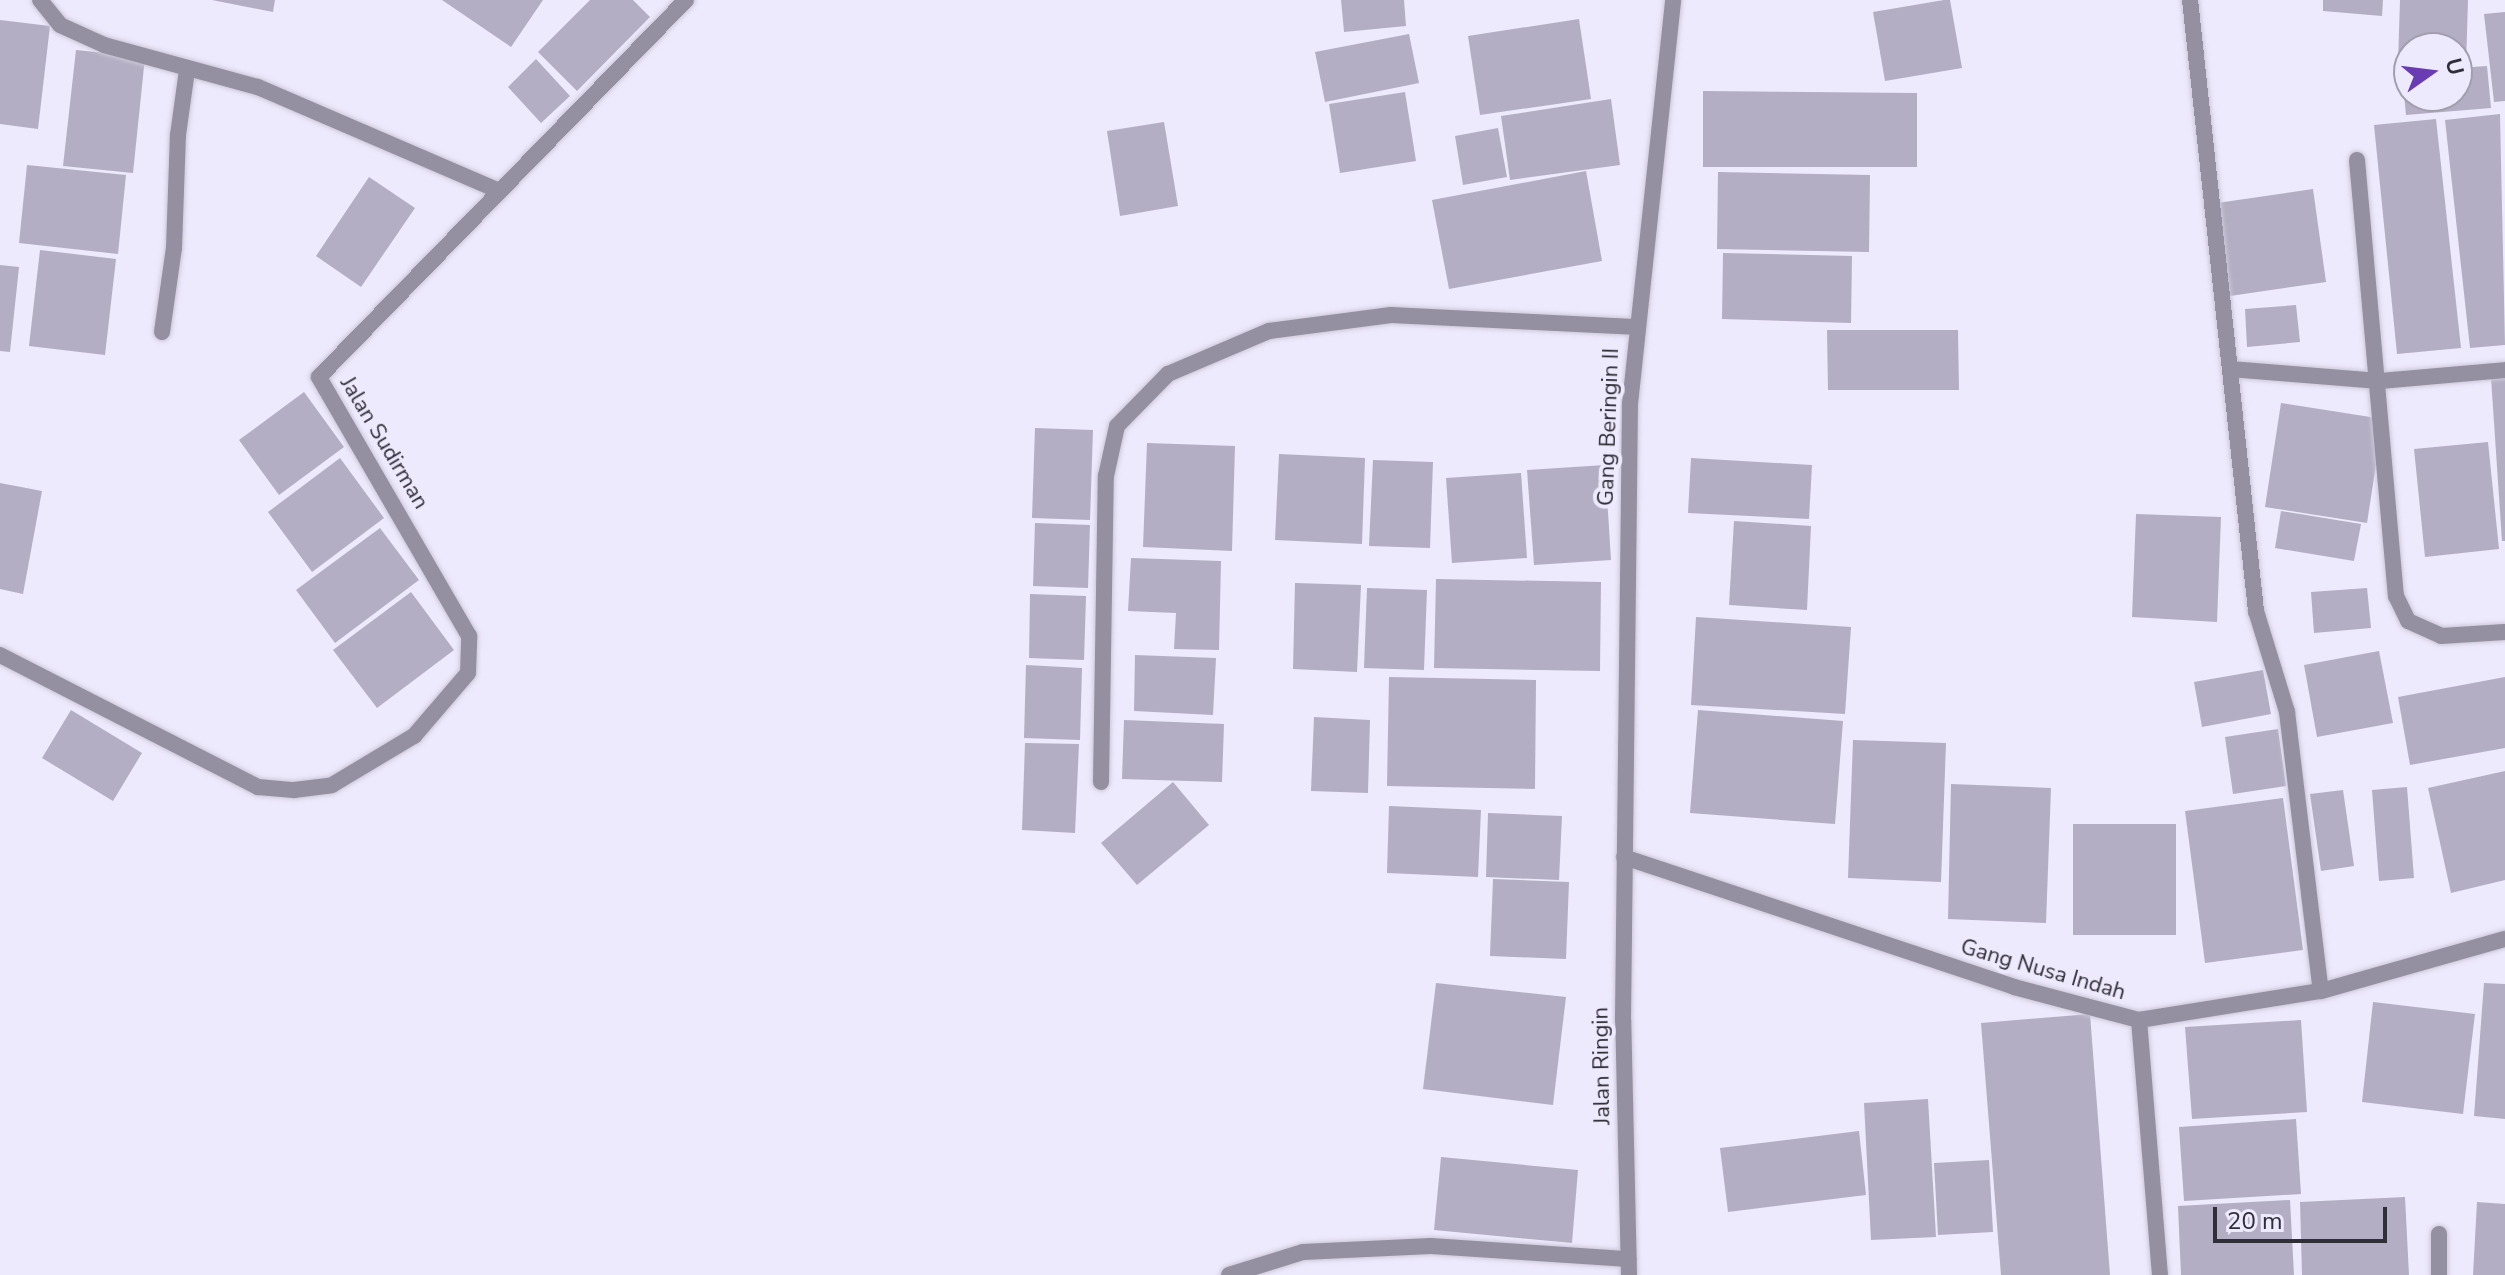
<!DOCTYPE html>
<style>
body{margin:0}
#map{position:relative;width:2505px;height:1275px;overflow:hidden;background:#eeeafd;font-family:"Nunito Sans",sans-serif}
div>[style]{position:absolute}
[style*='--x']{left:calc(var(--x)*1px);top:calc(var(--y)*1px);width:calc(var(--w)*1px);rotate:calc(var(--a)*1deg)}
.building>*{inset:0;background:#b3aec3}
.roads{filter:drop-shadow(0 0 2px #ccc8d9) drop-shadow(0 0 2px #ccc8d9)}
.minor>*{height:16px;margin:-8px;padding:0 8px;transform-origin:8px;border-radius:8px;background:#9490a1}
span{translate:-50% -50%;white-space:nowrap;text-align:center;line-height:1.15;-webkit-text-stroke:8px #eeeafd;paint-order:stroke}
.street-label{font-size:22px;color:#302e36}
.north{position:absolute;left:2393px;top:32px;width:80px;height:80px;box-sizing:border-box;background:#eeeafd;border:2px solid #a29fad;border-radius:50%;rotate:76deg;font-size:22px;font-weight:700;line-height:32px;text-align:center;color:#302e36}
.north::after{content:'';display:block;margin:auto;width:28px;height:36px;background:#6a3cb4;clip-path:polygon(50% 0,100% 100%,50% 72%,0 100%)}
.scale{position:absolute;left:2213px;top:1207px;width:174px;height:36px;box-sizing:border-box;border:4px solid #302e36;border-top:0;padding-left:10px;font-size:24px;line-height:28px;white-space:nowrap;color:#302e36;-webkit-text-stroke:6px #eeeafd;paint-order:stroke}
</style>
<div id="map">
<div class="building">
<div style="clip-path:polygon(212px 0,275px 0,273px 12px)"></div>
<div style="clip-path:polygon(442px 0,543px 0,511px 47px)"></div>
<div style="clip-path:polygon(590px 0,633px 0,650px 17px,577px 91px,538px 52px)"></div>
<div style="clip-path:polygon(1341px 0,1404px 0,1406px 26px,1344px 32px)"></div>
<div style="clip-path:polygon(1944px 0,1950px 0,1962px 68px,1885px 81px,1873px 12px)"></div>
<div style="clip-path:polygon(2323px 0,2383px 0,2382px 16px,2323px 11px)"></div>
<div style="clip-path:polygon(2400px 0,2468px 0,2466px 66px,2457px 66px,2457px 48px,2409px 48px,2409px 64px,2398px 63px)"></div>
<div style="clip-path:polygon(2505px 12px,2505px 101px,2494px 102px,2484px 14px)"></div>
<div style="clip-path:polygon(1579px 19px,1591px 99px,1480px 115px,1468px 36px)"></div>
<div style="clip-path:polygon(0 20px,50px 26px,38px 129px,0 124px)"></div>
<div style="clip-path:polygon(1409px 34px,1419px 83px,1325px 102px,1315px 52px)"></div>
<div style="clip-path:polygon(76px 50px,145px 57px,133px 173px,63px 166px)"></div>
<div style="clip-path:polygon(536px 59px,570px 96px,541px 123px,508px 87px)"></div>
<div style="clip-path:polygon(2487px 66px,2491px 108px,2406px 115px,2402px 73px,2409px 72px,2409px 96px,2457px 96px,2457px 68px)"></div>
<div style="clip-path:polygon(1703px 91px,1917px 93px,1917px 167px,1703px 167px)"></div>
<div style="clip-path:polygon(1405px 92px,1416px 161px,1340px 173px,1329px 104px)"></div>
<div style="clip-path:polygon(1611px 99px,1620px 165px,1510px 180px,1501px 116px)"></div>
<div style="clip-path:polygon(2500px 114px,2505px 345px,2470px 348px,2445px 120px)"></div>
<div style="clip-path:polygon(2436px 119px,2461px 348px,2397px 354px,2374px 125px)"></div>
<div style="clip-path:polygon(1164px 122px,1178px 206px,1120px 216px,1107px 131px)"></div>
<div style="clip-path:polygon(1498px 128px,1507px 177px,1463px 185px,1455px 136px)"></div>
<div style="clip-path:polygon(27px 165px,126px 175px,118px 254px,19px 243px)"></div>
<div style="clip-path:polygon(1586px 171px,1602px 261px,1449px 289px,1432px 200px)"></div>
<div style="clip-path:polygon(1718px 172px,1870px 175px,1869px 252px,1717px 249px)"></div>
<div style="clip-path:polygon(369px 177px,415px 208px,361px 287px,316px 256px)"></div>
<div style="clip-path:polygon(2313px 189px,2326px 282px,2230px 296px,2217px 203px)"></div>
<div style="clip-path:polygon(40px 250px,116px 259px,105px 355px,29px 346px)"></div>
<div style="clip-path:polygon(1723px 253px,1852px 256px,1851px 323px,1722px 319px)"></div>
<div style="clip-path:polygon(0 265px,19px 267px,10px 352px,0 351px)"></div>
<div style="clip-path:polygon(2296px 305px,2300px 342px,2247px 347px,2245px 309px)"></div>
<div style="clip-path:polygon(1827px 330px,1958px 330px,1959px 390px,1828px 390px)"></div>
<div style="clip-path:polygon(2505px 377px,2505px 541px,2502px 541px,2491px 378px)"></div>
<div style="clip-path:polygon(304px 392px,344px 447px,279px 495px,239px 440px)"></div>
<div style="clip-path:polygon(2281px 403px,2383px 419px,2367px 523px,2265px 507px)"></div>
<div style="clip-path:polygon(1035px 428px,1093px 430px,1090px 520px,1032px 518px)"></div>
<div style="clip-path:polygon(2488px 442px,2499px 549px,2425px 557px,2414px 449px)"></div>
<div style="clip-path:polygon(1147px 443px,1235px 446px,1232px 551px,1143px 547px)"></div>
<div style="clip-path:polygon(1279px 454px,1365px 458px,1362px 544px,1275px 540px)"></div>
<div style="clip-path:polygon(340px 458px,384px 518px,312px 572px,268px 512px)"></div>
<div style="clip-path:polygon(1691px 458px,1812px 465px,1809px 519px,1688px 513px)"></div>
<div style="clip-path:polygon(1373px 460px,1433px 462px,1430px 548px,1369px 546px)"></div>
<div style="clip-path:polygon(1605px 465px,1611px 560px,1534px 565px,1527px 470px)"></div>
<div style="clip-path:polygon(1521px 473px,1527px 558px,1452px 563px,1446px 478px)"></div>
<div style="clip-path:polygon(0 483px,42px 491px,23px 594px,0 589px)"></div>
<div style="clip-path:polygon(2281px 511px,2361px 524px,2354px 561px,2275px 548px)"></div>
<div style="clip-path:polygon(2136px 514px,2221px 517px,2217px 622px,2132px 617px)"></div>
<div style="clip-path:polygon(1734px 521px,1811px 526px,1807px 610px,1729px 605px)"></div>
<div style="clip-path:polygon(1035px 523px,1090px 525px,1088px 588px,1033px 586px)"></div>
<div style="clip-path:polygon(380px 528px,419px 580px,335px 643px,296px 590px)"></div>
<div style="clip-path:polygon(1131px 558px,1221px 561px,1219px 650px,1174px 649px,1176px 613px,1128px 611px)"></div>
<div style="clip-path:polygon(1436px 579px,1601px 582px,1600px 671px,1434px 668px)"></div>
<div style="clip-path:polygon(1295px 583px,1361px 585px,1357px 672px,1293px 669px)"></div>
<div style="clip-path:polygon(1367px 588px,1427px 590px,1424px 670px,1364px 668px)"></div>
<div style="clip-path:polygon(2367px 588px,2371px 628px,2314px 633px,2311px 592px)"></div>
<div style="clip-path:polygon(411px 592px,454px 650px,377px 708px,333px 650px)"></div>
<div style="clip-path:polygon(1030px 594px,1086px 596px,1084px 660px,1029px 658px)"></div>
<div style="clip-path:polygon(1696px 617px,1851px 627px,1845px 714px,1691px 705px)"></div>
<div style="clip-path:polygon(2379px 651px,2393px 723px,2317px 737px,2304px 665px)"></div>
<div style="clip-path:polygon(1135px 655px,1216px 658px,1213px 715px,1134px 711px)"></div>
<div style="clip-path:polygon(1026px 665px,1082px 668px,1080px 740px,1024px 738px)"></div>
<div style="clip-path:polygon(2263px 670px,2271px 714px,2202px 727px,2194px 682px)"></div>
<div style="clip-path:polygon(1389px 677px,1536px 680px,1535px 789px,1387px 786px)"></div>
<div style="clip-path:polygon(2505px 677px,2505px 748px,2410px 765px,2398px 697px)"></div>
<div style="clip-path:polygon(71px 710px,142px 753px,113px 801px,42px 758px)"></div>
<div style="clip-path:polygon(1698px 710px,1843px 721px,1835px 824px,1690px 813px)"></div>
<div style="clip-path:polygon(1314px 717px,1370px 720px,1368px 793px,1311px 791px)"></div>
<div style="clip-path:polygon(1124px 720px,1224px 724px,1222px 782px,1122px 779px)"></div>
<div style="clip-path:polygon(2278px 729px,2286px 786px,2233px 794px,2225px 737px)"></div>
<div style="clip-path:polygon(1853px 740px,1946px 743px,1941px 882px,1848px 878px)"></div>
<div style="clip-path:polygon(1025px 743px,1079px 744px,1075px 833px,1022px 830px)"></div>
<div style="clip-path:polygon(2505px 771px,2505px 880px,2451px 893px,2428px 788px)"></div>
<div style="clip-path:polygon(1173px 782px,1209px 825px,1137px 885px,1101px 843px)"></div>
<div style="clip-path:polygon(1951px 784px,2051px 788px,2046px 923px,1948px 919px)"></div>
<div style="clip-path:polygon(2407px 787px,2414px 878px,2379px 881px,2372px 790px)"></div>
<div style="clip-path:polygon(2343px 790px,2354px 866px,2321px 871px,2310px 794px)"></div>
<div style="clip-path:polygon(2283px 798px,2303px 950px,2205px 963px,2185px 811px)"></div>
<div style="clip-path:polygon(1389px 806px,1481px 810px,1478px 877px,1387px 873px)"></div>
<div style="clip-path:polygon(1488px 813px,1562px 816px,1559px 880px,1486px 877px)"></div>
<div style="clip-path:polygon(2073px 824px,2176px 824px,2176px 935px,2073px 935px)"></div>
<div style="clip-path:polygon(1493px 879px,1569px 882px,1566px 959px,1490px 956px)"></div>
<div style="clip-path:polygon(1436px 983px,1566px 997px,1553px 1105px,1423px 1089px)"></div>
<div style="clip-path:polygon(2484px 983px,2505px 984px,2505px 1119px,2474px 1116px)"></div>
<div style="clip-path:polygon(2373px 1002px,2475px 1014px,2463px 1114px,2362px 1102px)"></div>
<div style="clip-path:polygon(2090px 1014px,2110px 1275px,2001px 1275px,1981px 1023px)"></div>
<div style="clip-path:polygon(2301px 1020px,2307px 1112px,2192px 1119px,2185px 1027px)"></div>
<div style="clip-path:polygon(1928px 1099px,1936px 1237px,1871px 1240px,1864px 1103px)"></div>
<div style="clip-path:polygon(2296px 1119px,2301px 1194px,2184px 1201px,2179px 1127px)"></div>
<div style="clip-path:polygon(1859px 1131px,1866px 1195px,1728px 1212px,1720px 1148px)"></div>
<div style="clip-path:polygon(1441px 1157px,1578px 1170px,1572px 1243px,1434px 1230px)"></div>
<div style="clip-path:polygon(1989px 1160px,1993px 1232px,1938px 1235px,1934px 1163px)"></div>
<div style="clip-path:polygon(2405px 1197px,2409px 1275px,2302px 1275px,2300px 1202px)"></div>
<div style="clip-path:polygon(2290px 1200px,2294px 1275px,2181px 1275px,2178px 1206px)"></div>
<div style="clip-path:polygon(2477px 1202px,2505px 1204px,2505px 1275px,2473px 1275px)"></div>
</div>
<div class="roads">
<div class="minor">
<div style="--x:40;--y:0;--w:32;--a:51"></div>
<div style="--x:60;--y:25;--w:48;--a:24.4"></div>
<div style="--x:104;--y:45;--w:160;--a:15.3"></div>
<div style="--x:258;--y:87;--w:260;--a:23.3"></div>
<div style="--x:2190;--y:0;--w:615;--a:83.83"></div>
<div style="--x:2256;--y:611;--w:106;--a:72.9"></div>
<div style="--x:2287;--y:712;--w:281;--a:83.1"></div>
<div style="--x:2357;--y:160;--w:438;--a:84.9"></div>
<div style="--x:2396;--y:596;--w:28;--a:64"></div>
<div style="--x:2408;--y:621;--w:36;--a:24"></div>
<div style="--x:2441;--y:636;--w:64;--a:-3.6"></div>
<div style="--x:162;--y:332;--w:85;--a:-81.9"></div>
<div style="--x:174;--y:248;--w:113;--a:-88"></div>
<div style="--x:178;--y:135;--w:66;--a:-82.1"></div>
<div style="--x:2230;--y:369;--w:150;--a:4.6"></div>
<div style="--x:2380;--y:381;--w:125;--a:-5"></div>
<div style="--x:0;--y:655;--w:290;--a:27.1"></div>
<div style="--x:258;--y:787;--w:36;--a:5"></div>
<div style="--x:294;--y:790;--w:38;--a:-7"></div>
<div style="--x:332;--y:785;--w:96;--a:-30.9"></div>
<div style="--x:414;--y:736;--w:83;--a:-49.4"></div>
<div style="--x:468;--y:673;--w:37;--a:-88"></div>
<div style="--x:469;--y:636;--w:299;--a:-120.1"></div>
<div style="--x:319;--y:377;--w:526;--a:-45.77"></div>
<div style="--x:1101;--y:782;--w:306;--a:-89.1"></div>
<div style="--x:1106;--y:476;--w:51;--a:-77.6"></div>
<div style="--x:1117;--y:426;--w:73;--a:-45.6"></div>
<div style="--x:1168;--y:374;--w:110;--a:-23.1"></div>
<div style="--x:1269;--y:331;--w:123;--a:-7.5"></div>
<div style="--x:1391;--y:315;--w:243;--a:2.8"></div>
<div style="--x:1624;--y:857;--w:411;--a:18.4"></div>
<div style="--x:2014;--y:987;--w:129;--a:14.8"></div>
<div style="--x:2139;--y:1020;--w:184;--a:-9.1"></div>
<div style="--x:2321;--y:991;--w:191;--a:-15.8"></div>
<div style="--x:2139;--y:1020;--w:256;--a:85.3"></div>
<div style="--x:2439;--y:1234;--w:41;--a:90"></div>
<div style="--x:1229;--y:1275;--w:77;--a:-17.3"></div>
<div style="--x:1303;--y:1252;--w:128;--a:-2.7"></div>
<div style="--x:1431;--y:1246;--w:198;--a:3.8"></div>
<div style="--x:1629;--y:1275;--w:255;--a:-91.3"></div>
<div style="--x:1623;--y:1020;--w:616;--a:-89.35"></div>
<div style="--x:1630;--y:404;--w:406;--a:-83.9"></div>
</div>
</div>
<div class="street-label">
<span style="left:1609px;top:427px;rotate:-88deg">Gang Beringin II</span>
<span style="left:384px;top:443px;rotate:59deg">Jalan Sudirman</span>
<span style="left:2043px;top:970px;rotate:16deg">Gang Nusa Indah</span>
<span style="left:1602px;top:1066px;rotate:-91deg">Jalan Ringin</span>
</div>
<div class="north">U</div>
<div class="scale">20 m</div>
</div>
